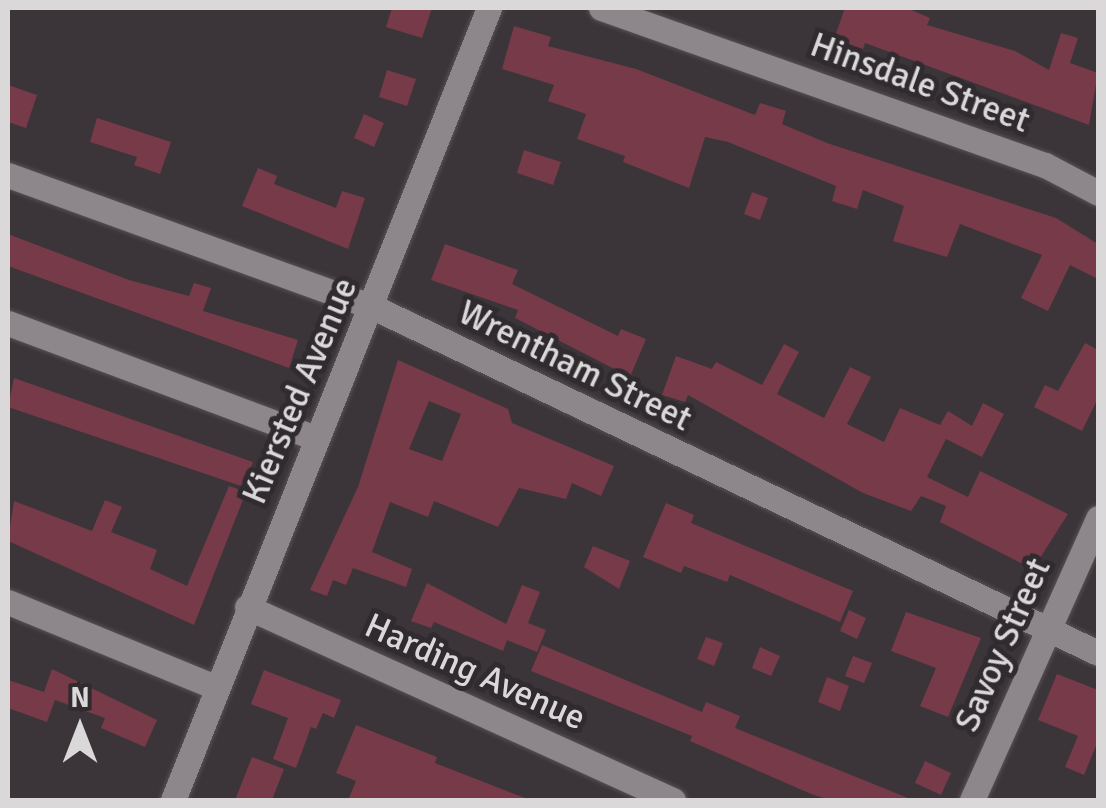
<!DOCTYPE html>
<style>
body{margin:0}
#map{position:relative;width:1106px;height:808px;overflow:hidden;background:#3b3539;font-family:Signika,sans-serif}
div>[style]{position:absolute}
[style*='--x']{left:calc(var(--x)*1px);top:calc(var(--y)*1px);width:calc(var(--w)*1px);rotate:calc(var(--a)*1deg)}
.building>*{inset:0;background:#763a49}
.roads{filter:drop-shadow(0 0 2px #565154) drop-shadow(0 0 2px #565154)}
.street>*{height:25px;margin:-12.5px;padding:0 12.5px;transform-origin:12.5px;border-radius:12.5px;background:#8d868a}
span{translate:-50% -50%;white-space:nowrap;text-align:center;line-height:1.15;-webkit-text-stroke:10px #302b2f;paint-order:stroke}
.street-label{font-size:35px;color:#dbd8da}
.frame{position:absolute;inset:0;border:10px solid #dbd8da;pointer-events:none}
.north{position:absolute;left:30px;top:678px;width:100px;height:100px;-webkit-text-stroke:8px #302b2f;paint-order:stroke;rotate:0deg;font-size:28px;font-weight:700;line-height:40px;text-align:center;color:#dbd8da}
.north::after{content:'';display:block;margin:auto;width:35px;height:45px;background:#dbd8da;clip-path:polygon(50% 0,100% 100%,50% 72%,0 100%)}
</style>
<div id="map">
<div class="building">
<div style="clip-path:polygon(392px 8px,432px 8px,422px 38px,386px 27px)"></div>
<div style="clip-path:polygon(845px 8px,907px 8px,930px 18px,927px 25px,1015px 51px,1049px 70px,1061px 33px,1078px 38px,1070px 63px,1098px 73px,1089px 125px,865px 43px,863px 49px,834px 39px)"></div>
<div style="clip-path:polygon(514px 26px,551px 37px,548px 46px,636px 69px,755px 115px,760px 103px,786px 111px,782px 124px,827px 143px,1056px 218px,1098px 244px,1098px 279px,1070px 265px,1048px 311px,1021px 298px,1042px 255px,960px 224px,947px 257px,893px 241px,904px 206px,863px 190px,857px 209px,832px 201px,836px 186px,728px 142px,705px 137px,689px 188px,623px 162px,625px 156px,577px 139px,586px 114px,548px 101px,554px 85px,502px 69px)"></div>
<div style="clip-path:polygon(387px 70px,416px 79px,407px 106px,379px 97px)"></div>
<div style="clip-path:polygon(8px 85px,37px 95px,26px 128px,8px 122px)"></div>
<div style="clip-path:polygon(364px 114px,384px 123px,374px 147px,354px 138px)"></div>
<div style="clip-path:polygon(97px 118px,171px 142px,160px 174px,134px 165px,137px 157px,90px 142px)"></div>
<div style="clip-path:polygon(524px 150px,561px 162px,553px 185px,517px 173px)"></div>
<div style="clip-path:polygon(258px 168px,277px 176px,274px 184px,336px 208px,342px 191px,365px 198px,348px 249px,242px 206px)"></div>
<div style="clip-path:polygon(752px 192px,768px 198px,760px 220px,744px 214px)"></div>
<div style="clip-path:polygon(8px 234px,129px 280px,189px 296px,194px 283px,211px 288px,203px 311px,298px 340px,289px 368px,8px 266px)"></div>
<div style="clip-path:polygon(445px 244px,518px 270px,512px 284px,618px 336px,621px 329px,646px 339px,630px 377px,515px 318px,518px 310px,431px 280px)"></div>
<div style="clip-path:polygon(1085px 343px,1098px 350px,1098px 398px,1082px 431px,1034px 407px,1045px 385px,1058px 391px)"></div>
<div style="clip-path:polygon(784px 344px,799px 352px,777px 394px,824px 418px,850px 367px,871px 377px,847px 424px,884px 442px,900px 408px,940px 425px,948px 411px,972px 426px,983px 403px,1004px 414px,982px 457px,946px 439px,927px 477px,968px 497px,980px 471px,1068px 514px,1033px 569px,940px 522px,946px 506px,921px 496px,911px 511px,863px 493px,688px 395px,685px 402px,662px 395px,676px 356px,712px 369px,716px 362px,762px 385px)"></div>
<div style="clip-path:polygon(evenodd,398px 360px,508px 409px,512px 423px,614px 466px,601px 496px,572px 483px,566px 499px,519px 488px,498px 527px,434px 501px,428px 517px,390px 502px,372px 552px,412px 569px,406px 587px,353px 568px,346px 585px,333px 580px,327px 596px,310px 590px,358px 487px,398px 360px,429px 401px,461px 414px,442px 461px,409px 449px,429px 401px)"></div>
<div style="clip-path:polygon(14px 378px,253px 462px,244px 487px,8px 407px)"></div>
<div style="clip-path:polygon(229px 486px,246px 492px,194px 625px,8px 541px,14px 501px,92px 531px,105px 500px,122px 507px,111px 532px,157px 550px,150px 569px,187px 586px)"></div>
<div style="clip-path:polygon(666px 503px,694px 515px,691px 523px,853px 591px,840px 622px,730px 575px,727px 582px,684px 566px,681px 573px,643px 557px)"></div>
<div style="clip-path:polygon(593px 546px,630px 561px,619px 589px,584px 567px)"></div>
<div style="clip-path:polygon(427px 583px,506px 624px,522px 585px,540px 592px,528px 623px,546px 630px,537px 652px,507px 640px,503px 651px,434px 622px,431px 628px,411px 621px)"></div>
<div style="clip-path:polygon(849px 610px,866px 618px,857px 639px,840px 631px)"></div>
<div style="clip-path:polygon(906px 612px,981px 638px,948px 717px,920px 706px,936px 668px,891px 651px)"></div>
<div style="clip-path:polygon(706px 637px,723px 643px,714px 666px,697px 659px)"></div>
<div style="clip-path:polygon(542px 645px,702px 712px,706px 702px,740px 716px,735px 728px,913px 800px,830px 800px,811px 794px,690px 741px,692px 736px,531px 671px)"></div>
<div style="clip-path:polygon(760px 647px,780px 656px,771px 676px,752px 668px)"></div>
<div style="clip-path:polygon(853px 656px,872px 663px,864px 683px,845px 676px)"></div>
<div style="clip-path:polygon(52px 669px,157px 720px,145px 747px,101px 728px,105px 718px,55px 700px,47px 722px,8px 708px,8px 680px,44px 692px)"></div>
<div style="clip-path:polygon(264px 670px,341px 700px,334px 718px,323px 713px,316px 729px,311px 727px,296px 768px,273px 759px,288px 718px,251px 704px)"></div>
<div style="clip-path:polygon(1057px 674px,1098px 690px,1098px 741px,1084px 775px,1065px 767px,1078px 736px,1038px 720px)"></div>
<div style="clip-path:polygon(827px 677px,849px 686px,840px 711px,818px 702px)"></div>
<div style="clip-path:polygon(356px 725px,437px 757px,435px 763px,530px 800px,348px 800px,356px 781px,336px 773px)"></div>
<div style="clip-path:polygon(252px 757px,284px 769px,272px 800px,235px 800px)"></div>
<div style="clip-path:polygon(925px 761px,951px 773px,941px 795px,915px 783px)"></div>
</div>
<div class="roads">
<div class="street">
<div style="--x:601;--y:8;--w:471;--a:19.5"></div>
<div style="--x:1045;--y:165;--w:60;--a:27.8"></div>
<div style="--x:8;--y:175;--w:390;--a:19.9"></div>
<div style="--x:375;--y:308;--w:801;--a:25.51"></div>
<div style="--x:8;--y:323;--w:328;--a:20.5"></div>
<div style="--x:8;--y:602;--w:224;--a:22.3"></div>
<div style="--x:247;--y:607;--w:468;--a:24.4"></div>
<div style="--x:173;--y:800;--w:853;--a:-68.25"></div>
<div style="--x:972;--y:800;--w:309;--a:-65.9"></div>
</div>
</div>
<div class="street-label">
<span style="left:920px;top:83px;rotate:20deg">Hinsdale Street</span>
<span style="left:575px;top:366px;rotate:26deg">Wrentham Street</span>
<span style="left:300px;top:391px;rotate:-67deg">Kiersted Avenue</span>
<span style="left:1003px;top:645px;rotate:-66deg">Savoy Street</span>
<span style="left:475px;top:672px;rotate:24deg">Harding Avenue</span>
</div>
<div class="frame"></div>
<div class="north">N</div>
</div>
